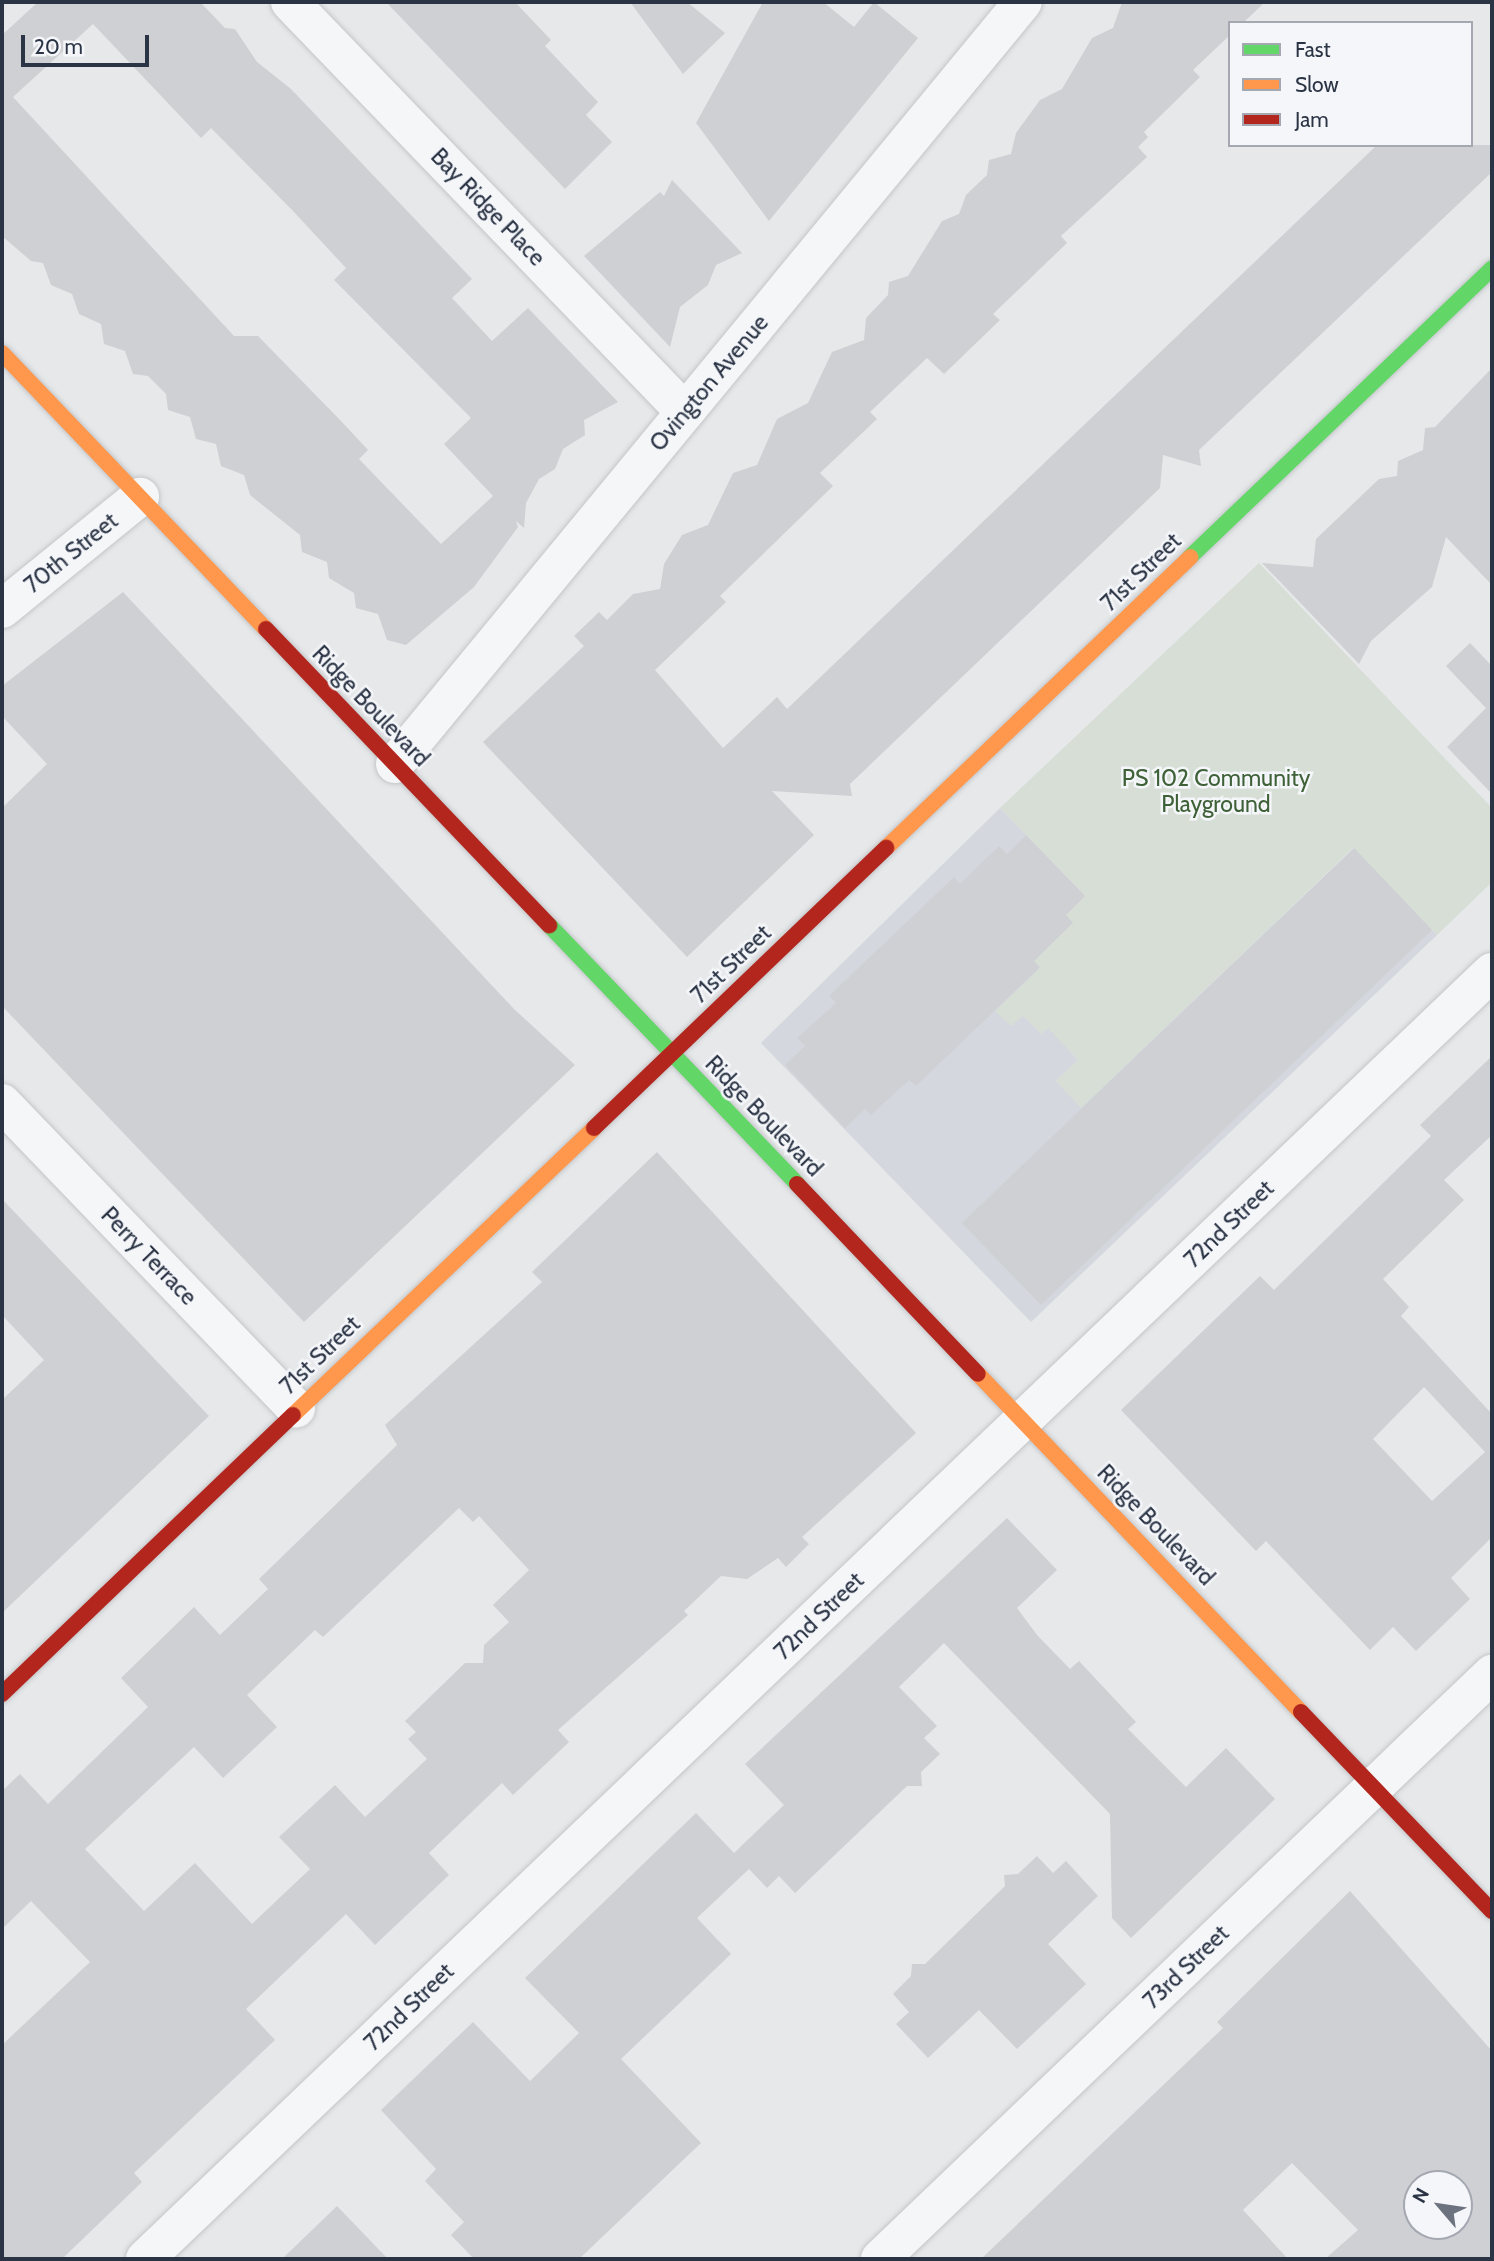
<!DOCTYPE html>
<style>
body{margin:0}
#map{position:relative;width:1494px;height:2261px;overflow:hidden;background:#e6e8ea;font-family:Cabin,sans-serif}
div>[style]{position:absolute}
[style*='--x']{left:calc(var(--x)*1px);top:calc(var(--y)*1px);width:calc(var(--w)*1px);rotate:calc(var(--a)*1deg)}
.built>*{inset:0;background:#d4d7dd}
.green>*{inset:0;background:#d6ded6}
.building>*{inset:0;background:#ced0d3}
.roads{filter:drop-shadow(0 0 2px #c4c6c8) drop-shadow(0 0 2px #c4c6c8)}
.street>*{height:38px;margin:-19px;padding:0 19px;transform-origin:19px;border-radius:19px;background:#f5f6f7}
.fast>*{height:16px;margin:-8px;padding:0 8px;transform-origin:8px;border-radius:8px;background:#63d668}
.slow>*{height:16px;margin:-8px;padding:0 8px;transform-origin:8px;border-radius:8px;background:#ff974d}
.jam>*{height:16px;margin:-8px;padding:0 8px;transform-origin:8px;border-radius:8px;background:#b3261e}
span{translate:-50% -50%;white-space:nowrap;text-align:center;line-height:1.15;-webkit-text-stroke:5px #f4f6f9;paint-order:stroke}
.street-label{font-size:23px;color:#2b3445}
.park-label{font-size:23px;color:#3f6138}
.frame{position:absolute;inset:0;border:4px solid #2b3445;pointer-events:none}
.legend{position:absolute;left:1228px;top:21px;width:245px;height:126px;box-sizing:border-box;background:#f4f6f9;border:2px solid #a4a8b1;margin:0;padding:9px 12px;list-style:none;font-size:21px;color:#2b3445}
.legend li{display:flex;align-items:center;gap:14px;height:35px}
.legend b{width:35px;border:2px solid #a4a8b1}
.north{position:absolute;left:1403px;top:2170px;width:70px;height:70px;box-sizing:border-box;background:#f4f6f9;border:2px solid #a4a8b1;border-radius:50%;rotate:299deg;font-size:19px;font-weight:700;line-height:28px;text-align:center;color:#2b3445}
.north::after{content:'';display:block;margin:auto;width:24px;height:32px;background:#6c737f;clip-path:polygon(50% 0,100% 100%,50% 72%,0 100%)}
.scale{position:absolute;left:21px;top:35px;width:128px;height:32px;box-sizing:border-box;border:4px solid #2b3445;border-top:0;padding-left:9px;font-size:21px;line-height:24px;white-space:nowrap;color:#2b3445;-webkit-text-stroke:5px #f4f6f9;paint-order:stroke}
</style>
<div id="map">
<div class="built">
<div style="clip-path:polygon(1000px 808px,1085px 896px,1073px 923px,1034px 961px,1040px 967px,1023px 1015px,1048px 1027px,1078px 1060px,1056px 1081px,1081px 1107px,1354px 848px,1437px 935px,1031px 1322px,761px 1043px)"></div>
</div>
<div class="green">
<div style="clip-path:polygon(1259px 563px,1492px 808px,1492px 882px,1437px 935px,1353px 848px,1081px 1108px,1056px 1081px,1078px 1060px,1048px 1028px,1041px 1034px,1023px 1016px,1011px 1026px,995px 1011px,1040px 968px,1034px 961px,1073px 923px,1066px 915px,1085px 896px,1000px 808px)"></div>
</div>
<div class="building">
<div style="clip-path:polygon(evenodd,38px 2px,200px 2px,225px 28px,235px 29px,257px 62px,291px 89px,472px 279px,452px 298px,492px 341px,528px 308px,618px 402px,584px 420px,585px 435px,563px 449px,555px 469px,539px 479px,526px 503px,524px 528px,516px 521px,518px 527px,474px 587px,406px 645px,387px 640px,378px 614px,356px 608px,354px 593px,329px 578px,327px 562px,302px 552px,300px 535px,250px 495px,244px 475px,221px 466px,216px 444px,196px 439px,190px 417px,168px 410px,166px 394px,148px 376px,133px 374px,125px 351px,104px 344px,101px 324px,79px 314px,72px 294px,51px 285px,43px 263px,31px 261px,2px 236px,2px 35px,38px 2px,93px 24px,201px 138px,211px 128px,293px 211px,346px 268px,334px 280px,471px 418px,444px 444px,493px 496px,441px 544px,359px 459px,368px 450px,341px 421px,258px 336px,234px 336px,13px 97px,93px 24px)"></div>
<div style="clip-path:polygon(386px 2px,515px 2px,551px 40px,545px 46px,598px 102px,586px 115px,612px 142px,565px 189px)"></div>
<div style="clip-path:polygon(630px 2px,687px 2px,725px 33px,683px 74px)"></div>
<div style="clip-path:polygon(763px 2px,823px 2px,854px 27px,874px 2px,918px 38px,769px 221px,696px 123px)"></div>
<div style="clip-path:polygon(1122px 2px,1265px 2px,1243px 23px,1230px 23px,1230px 35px,1193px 70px,1200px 77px,1144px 132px,1148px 137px,1138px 147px,1147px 157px,1061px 236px,1067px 243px,993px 314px,1000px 320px,944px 374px,927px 358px,870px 412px,877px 419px,820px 473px,833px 486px,720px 596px,726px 602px,655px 670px,723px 748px,777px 697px,787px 709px,1377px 145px,1492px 145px,1492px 172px,1199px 450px,1201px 466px,1163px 455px,1160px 488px,850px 784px,852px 796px,772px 791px,814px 835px,687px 957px,483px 742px,584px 646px,574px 636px,599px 612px,607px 620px,633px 594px,660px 589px,664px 564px,682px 535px,708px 525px,733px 473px,757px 465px,777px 419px,808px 403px,832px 352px,864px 340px,866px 318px,888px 295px,889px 282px,908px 276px,942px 221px,959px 214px,966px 195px,987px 175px,989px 160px,1011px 154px,1016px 133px,1040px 100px,1062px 89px,1092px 38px,1113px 28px)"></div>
<div style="clip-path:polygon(672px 180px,742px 253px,716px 265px,708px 285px,680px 307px,670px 347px,584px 256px,660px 192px,664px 196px)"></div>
<div style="clip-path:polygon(1492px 368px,1492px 585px,1446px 537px,1432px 587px,1371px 641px,1359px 664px,1262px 563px,1313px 567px,1316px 539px,1379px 479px,1397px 476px,1398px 461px,1423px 450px,1425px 428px,1435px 427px)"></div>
<div style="clip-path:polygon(123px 592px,514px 1009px,575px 1065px,304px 1322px,2px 1006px,2px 808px,47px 764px,2px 716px,2px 686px)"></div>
<div style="clip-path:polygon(1470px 643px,1492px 666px,1492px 794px,1447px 747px,1486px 708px,1446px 666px)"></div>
<div style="clip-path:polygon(1026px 835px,1085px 896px,1066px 915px,1073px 923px,1034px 961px,1040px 967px,916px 1086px,909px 1080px,871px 1115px,865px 1109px,845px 1128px,785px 1065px,805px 1046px,797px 1038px,836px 1003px,829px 996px,954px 877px,960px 884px,999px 846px,1007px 854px)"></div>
<div style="clip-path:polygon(1354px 848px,1432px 930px,1041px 1305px,962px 1223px)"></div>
<div style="clip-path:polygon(evenodd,1492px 1056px,1492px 1135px,1444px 1180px,1464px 1200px,1383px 1279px,1409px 1307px,1401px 1316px,1492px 1414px,1492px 1537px,1451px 1578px,1470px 1599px,1416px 1651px,1393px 1627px,1370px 1650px,1266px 1541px,1256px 1551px,1121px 1410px,1260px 1276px,1274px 1290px,1431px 1136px,1420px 1125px,1492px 1056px,1424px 1387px,1485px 1452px,1432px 1501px,1373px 1439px,1424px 1387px)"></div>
<div style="clip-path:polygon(evenodd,657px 1152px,916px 1433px,802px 1537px,809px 1544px,786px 1567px,778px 1558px,747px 1579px,721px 1576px,684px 1611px,688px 1615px,558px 1730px,569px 1742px,513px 1795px,502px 1783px,429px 1853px,449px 1875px,375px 1945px,346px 1914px,246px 2009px,275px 2040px,134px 2173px,142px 2182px,62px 2259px,2px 2259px,2px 2045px,90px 1962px,31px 1901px,2px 1929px,2px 1791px,20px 1774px,48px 1804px,148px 1707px,121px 1678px,194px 1607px,220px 1635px,268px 1589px,259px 1579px,397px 1445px,385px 1425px,542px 1282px,532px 1272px,657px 1152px,459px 1508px,473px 1522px,479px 1516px,529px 1570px,493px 1605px,509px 1622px,484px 1645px,483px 1663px,465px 1663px,405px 1721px,416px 1732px,408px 1739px,427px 1759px,365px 1817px,335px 1785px,279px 1837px,310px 1869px,252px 1924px,195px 1863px,144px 1911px,85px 1849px,194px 1747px,223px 1778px,277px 1727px,247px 1695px,315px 1630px,323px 1637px,459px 1508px)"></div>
<div style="clip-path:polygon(2px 1199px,209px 1416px,2px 1613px,2px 1400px,44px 1360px,2px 1315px)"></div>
<div style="clip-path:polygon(1007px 1518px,1057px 1570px,1017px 1608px,1037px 1635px,1070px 1669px,1079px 1661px,1136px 1722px,1128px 1729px,1186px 1787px,1226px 1748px,1275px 1799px,1131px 1938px,1112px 1918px,1110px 1814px,944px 1643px,899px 1687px,937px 1726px,924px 1738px,940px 1754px,921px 1772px,922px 1786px,907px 1786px,795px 1893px,779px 1876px,767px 1888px,749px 1869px,697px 1918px,731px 1954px,621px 2059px,701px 2143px,579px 2259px,474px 2259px,451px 2235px,464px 2222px,425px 2181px,436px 2169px,381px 2110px,473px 2022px,530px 2081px,579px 2033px,525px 1978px,696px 1813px,734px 1853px,784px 1805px,745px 1764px)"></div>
<div style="clip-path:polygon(1037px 1856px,1053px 1873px,1066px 1861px,1098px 1896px,1048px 1944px,1086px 1984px,1017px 2049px,979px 2010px,928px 2058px,896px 2024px,909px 2012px,893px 1994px,911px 1976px,912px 1964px,925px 1964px,1005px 1886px,1004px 1875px,1018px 1874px)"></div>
<div style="clip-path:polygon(evenodd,1350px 1891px,1492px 2051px,1492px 2259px,1325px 2259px,1358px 2230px,1292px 2163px,1243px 2210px,1288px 2259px,981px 2259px,1223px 2028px,1217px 2022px,1350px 1891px,1417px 2184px,1459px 2184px,1459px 2226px,1417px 2226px,1417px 2184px)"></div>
<div style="clip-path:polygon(337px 2206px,388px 2259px,282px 2259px)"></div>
</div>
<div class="roads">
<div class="street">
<div style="--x:290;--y:2;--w:569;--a:46.07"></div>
<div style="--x:2;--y:609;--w:178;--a:-39.1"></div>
<div style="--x:395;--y:764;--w:987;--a:-50.51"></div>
<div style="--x:2;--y:1103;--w:424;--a:46.1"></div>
<div style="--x:145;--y:2259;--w:1863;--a:-43.7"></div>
<div style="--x:880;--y:2259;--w:847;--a:-43.71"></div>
</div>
<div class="fast">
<div style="--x:1190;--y:557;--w:418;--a:-43.7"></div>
<div style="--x:549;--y:925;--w:359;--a:46.2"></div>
</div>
<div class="slow">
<div style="--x:2;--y:353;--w:382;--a:46.3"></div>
<div style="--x:886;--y:848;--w:421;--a:-43.7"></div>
<div style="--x:978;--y:1374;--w:468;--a:46.3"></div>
<div style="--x:293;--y:1415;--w:416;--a:-43.6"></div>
</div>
<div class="jam">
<div style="--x:266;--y:629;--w:410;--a:46.3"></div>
<div style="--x:594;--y:1128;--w:405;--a:-43.8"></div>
<div style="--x:797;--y:1184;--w:262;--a:46.4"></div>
<div style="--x:2;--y:1694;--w:403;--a:-43.8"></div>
<div style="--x:1301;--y:1712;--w:276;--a:46.2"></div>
</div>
</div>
<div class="street-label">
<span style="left:488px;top:207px;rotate:46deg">Bay Ridge Place</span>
<span style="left:709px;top:383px;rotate:-50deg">Ovington Avenue</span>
<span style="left:71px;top:553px;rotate:-39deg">70th Street</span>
<span style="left:1141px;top:572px;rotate:-44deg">71st Street</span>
<span style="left:371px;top:706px;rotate:46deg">Ridge Boulevard</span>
<span style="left:731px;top:964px;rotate:-44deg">71st Street</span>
<span style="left:764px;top:1116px;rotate:46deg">Ridge Boulevard</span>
<span style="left:1229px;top:1224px;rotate:-44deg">72nd Street</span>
<span style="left:149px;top:1256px;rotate:46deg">Perry Terrace</span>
<span style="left:320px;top:1355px;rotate:-44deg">71st Street</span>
<span style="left:1156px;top:1525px;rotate:46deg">Ridge Boulevard</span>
<span style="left:819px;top:1616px;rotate:-44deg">72nd Street</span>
<span style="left:1186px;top:1967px;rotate:-44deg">73rd Street</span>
<span style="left:409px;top:2007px;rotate:-44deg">72nd Street</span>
</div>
<div class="park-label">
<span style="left:1216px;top:791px">PS 102 Community<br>Playground</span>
</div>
<div class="frame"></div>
<ul class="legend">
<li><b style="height:9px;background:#63d668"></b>Fast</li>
<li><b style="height:9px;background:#ff974d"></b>Slow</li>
<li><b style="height:9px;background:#b3261e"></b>Jam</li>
</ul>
<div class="north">N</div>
<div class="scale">20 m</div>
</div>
